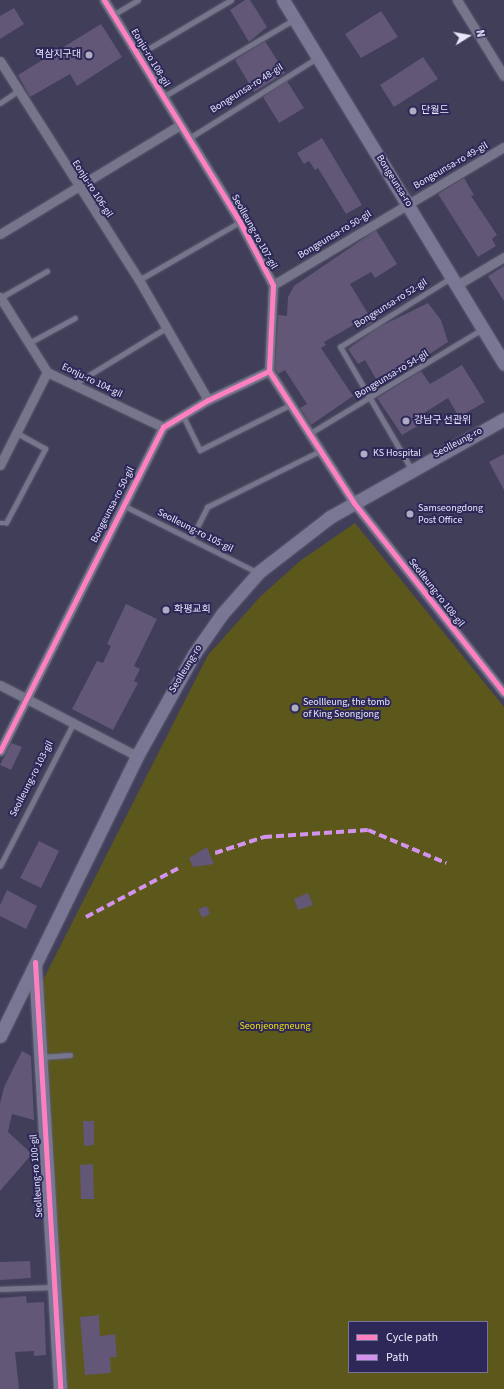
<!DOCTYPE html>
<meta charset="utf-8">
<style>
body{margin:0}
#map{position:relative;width:504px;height:1389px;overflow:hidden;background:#403e59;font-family:"Source Sans 3","Noto Sans KR",sans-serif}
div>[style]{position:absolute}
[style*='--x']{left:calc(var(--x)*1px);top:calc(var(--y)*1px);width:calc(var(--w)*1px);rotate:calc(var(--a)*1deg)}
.green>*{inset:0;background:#5c571a}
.building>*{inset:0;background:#625776}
.roads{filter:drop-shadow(0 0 1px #5c5c70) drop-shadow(0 0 1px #5c5c70)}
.lane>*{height:4.5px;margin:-2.25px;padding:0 2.25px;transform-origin:2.25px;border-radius:2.25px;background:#76758c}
.street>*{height:9px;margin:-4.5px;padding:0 4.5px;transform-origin:4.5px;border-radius:4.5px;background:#76758c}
.secondary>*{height:13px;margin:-6.5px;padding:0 6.5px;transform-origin:6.5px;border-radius:6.5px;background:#797793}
.quiet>*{height:4px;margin-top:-2px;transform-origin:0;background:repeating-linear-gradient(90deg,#d193ec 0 8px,transparent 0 12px)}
.cycleway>*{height:5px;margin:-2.5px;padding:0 2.5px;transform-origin:2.5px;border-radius:2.5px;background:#ff80c0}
.dots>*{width:11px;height:11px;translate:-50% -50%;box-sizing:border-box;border:2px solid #2e2859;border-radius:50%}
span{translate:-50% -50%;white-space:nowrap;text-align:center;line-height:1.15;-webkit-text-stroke:4px #2e2859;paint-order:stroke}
.poi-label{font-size:10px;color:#e7e7fa}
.right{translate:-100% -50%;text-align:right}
.left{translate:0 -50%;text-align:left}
.street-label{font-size:10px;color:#e7e7fa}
.park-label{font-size:10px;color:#ede111}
.legend{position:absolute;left:348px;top:1321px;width:140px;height:52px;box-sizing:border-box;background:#2e2859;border:1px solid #787499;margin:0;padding:5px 7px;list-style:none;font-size:12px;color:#e7e7fa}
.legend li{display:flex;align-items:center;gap:8px;height:20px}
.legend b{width:20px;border:1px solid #787499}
.north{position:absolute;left:448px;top:16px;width:40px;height:40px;-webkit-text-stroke:3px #2e2859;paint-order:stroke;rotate:79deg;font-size:11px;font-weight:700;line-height:16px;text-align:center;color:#e7e7fa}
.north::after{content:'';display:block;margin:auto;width:14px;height:18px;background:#e7e7fa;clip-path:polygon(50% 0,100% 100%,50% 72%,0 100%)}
</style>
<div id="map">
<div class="green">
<div style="clip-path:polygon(evenodd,355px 523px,504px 707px,504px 1389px,61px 1389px,50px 1096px,42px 982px,208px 655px,261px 596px,300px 561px,355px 523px,349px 1322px,487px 1322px,487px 1372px,349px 1372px,349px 1322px)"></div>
</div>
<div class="building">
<div style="clip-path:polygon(245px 0,250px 0,267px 27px,249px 42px,230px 10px)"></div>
<div style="clip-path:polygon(14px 8px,24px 24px,0 39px,0 16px)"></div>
<div style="clip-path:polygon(381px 11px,398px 37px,361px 58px,345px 34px)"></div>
<div style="clip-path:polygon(101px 24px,122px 57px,77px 86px,70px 74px,30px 97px,18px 75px)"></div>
<div style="clip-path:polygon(265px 41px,285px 73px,254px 92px,235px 60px)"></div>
<div style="clip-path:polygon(423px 57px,438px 79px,394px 107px,380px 85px)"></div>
<div style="clip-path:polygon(287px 81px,304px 108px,279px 123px,263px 97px)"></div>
<div style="clip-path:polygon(322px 138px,362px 205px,346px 214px,318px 168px,315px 170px,309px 161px,304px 164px,297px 153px)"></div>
<div style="clip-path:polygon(464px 178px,474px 195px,471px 196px,497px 235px,492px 239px,496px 246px,478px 257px,438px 194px)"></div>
<div style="clip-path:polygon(376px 230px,397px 264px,375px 278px,371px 272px,350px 284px,373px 322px,366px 326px,362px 320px,324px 342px,326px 345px,321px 348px,353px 396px,311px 425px,300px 408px,307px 404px,285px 370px,278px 374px,275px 369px,278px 315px,287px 316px,288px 297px,294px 286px)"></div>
<div style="clip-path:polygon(504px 266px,504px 301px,488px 276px)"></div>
<div style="clip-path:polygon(428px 303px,441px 320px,448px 342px,380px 386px,365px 360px,358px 364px,348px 349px,377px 328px)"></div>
<div style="clip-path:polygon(462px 365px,485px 402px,459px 417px,448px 398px,424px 413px,428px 420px,402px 435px,377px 398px,421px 371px,430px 384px)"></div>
<div style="clip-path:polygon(504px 454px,504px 490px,489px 462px)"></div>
<div style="clip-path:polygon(126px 604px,157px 619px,134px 666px,140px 669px,134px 681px,138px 683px,113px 730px,72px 709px,97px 661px,103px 663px,111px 646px,107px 644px)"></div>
<div style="clip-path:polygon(11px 743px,22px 747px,11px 770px,0 765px)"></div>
<div style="clip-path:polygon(39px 841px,59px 851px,41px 888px,20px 878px)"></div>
<div style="clip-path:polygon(207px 847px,214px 864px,193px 867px,189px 858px)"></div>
<div style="clip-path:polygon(7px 890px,37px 906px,26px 929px,0 916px,0 905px)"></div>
<div style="clip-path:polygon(308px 893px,313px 905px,298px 910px,294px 899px)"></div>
<div style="clip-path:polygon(207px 906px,210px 914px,202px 918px,198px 909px)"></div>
<div style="clip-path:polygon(22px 1051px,31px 1056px,34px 1120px,12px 1114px,8px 1132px,32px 1154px,0 1191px,0 1104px,4px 1087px)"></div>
<div style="clip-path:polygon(83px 1121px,94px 1121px,94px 1145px,84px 1146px)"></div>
<div style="clip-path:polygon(93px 1164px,94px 1199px,81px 1199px,80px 1165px)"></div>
<div style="clip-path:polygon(30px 1261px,31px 1278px,0 1280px,0 1262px)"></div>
<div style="clip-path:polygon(26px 1296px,27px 1303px,44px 1302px,46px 1355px,34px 1356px,34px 1351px,15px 1352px,19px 1389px,0 1389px,0 1298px)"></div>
<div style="clip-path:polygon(99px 1315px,100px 1336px,115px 1334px,117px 1357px,110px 1357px,111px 1373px,85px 1375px,80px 1317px)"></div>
</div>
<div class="roads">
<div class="lane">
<div style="--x:113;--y:15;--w:29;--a:-31"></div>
<div style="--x:138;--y:55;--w:108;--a:-30.6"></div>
<div style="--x:163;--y:97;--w:151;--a:-30.6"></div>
<div style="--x:0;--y:103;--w:22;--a:-34"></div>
<div style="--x:188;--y:139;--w:152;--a:-32.1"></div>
<div style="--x:139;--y:280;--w:116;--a:-29.9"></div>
<div style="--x:0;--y:298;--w:54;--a:-29.9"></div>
<div style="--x:29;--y:343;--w:52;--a:-28.5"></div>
<div style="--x:73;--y:385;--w:109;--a:-31.5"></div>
<div style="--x:183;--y:415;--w:39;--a:64"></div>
<div style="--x:200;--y:450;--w:101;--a:-26.6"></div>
<div style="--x:309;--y:434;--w:201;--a:-31.2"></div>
<div style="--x:411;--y:469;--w:141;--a:-120.2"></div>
<div style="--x:340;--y:347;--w:131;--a:-31.9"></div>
<div style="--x:123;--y:505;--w:150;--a:26.6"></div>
<div style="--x:0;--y:523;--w:6;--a:0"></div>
<div style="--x:6;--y:523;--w:84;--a:-62.2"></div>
<div style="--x:45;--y:449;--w:33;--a:-151"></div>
<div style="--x:191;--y:539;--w:36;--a:-63"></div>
<div style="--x:207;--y:507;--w:124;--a:-26.4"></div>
<div style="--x:0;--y:866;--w:160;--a:-62.8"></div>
<div style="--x:41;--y:1057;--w:29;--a:-4"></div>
<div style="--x:0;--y:1289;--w:52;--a:-2.2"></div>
</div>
<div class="street">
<div style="--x:104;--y:0;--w:260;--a:58.5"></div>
<div style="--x:240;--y:222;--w:71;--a:62.4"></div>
<div style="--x:273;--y:285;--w:86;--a:92.7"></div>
<div style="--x:269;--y:371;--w:157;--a:57.2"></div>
<div style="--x:354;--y:503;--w:242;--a:51.7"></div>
<div style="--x:457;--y:0;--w:89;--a:58.3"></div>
<div style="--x:0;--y:61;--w:259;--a:57.6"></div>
<div style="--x:139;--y:280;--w:138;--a:60.1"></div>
<div style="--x:0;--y:234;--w:210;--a:-31.2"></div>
<div style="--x:273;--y:285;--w:269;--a:-30.9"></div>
<div style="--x:457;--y:285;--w:55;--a:-30.8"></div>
<div style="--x:0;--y:297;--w:89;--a:57.9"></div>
<div style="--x:47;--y:372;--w:128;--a:25.4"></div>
<div style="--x:0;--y:465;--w:104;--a:-63.2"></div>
<div style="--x:0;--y:685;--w:154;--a:27.4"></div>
<div style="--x:0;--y:751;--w:363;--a:-63.3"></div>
<div style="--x:163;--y:427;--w:52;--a:-31"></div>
<div style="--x:208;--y:400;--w:68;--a:-25.4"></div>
</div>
<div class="secondary">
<div style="--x:283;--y:0;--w:426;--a:58.7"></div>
<div style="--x:35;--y:966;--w:424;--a:86.6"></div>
<div style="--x:0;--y:1036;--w:312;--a:-63.9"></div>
<div style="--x:137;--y:756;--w:117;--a:-60.8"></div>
<div style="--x:194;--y:654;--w:49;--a:-55"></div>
<div style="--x:222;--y:614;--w:56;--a:-48.6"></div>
<div style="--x:259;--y:572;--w:90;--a:-37.8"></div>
<div style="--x:330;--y:517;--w:200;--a:-29.4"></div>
</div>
</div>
<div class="quiet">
<div style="--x:215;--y:853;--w:52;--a:-18.1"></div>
<div style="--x:264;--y:837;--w:104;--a:-3.9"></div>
<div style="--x:368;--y:830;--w:85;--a:22.9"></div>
<div style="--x:86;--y:917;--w:107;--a:-27.8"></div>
</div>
<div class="cycleway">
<div style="--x:104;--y:0;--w:260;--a:58.5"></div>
<div style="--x:240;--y:222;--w:71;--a:62.4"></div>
<div style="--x:273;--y:285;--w:86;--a:92.7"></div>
<div style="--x:269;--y:371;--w:157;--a:57.2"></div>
<div style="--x:354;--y:503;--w:242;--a:51.7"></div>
<div style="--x:0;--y:751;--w:363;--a:-63.3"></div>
<div style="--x:163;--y:427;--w:52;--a:-31"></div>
<div style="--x:208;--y:400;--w:68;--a:-25.4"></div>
<div style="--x:35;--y:962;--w:428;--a:86.6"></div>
</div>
<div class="dots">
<div style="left:89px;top:55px;background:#adacc2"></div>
<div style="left:413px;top:111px;background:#adacc2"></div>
<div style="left:406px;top:421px;background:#adacc2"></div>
<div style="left:364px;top:454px;background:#adacc2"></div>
<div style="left:410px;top:514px;background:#adacc2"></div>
<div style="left:166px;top:610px;background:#adacc2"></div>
<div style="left:295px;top:708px;background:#adacc2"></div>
</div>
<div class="poi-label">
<span class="right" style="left:81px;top:55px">역삼지구대</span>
<span class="left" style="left:421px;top:111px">단월드</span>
<span class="left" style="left:414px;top:421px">강남구 선관위</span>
<span class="left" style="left:373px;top:454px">KS Hospital</span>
<span class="left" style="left:418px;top:514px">Samseongdong<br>Post Office</span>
<span class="left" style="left:174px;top:610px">화평교회</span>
<span class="left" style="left:303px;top:708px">Seollleung, the tomb<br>of King Seongjong</span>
</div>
<div class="street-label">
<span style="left:150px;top:58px;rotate:59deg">Eonju-ro 108-gil</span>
<span style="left:247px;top:89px;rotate:-32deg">Bongeunsa-ro 48-gil</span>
<span style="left:451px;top:166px;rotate:-30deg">Bongeunsa-ro 49-gil</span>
<span style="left:394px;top:181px;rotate:58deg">Bongeunsa-ro</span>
<span style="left:92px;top:189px;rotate:57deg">Eonju-ro 106-gil</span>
<span style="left:254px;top:232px;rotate:61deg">Seolleung-ro 107-gil</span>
<span style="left:335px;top:235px;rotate:-31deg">Bongeunsa-ro 50-gil</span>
<span style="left:391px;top:304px;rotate:-32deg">Bongeunsa-ro 52-gil</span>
<span style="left:392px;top:375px;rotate:-31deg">Bongeunsa-ro 54-gil</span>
<span style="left:92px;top:381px;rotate:26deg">Eonju-ro 104-gil</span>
<span style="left:458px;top:443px;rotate:-28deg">Seolleung-ro</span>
<span style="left:113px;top:505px;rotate:-63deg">Bongeunsa-ro 50-gil</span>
<span style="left:195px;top:531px;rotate:27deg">Seolleung-ro 105-gil</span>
<span style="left:436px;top:593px;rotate:52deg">Seolleung-ro 108-gil</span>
<span style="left:186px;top:669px;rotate:-59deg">Seolleung-ro</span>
<span style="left:32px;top:779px;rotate:-63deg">Seolleung-ro 103-gil</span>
<span style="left:37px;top:1176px;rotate:-94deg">Seolleung-ro 100-gil</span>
</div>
<div class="park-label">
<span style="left:275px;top:1027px">Seonjeongneung</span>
</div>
<ul class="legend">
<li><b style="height:5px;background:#ff80c0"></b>Cycle path</li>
<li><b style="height:5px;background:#d193ec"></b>Path</li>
</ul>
<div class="north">N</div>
</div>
